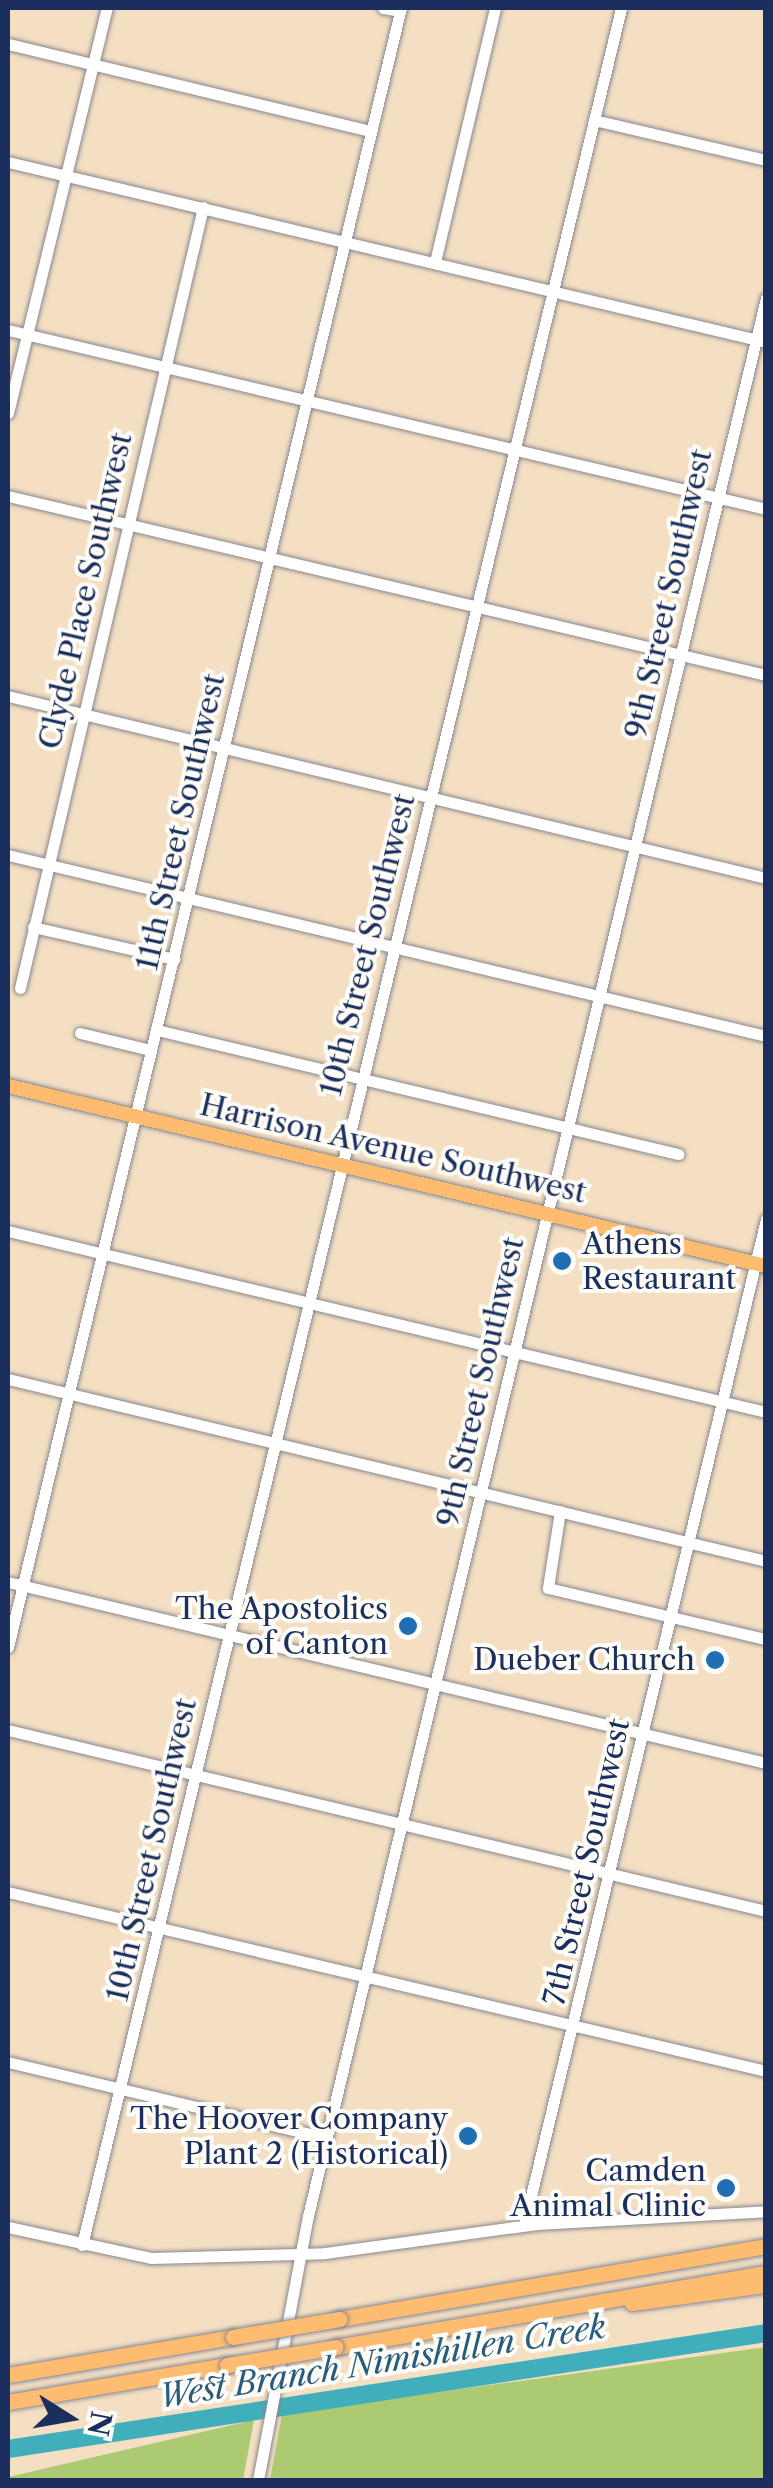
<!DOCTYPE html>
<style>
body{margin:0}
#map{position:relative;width:773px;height:2488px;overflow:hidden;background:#f4dfc3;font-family:"Libre Caslon Text",serif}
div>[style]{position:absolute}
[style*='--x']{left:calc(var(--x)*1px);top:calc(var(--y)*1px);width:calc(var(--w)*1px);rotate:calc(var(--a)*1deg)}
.green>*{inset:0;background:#abca71}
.river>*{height:18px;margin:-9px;padding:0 9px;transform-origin:9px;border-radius:9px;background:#40afbb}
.roads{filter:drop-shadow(0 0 2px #888790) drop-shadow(0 0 2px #888790)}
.minor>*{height:11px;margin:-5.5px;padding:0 5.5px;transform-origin:5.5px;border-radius:5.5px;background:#fff}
.major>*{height:14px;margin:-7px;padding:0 7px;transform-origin:7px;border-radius:7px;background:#fdbc70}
.highway>*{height:15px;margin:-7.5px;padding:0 7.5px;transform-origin:7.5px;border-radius:7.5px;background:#fdbc70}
.bridges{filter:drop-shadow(0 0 2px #888790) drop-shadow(0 0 2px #888790)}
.highway-bridge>*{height:15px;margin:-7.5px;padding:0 7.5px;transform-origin:7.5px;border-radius:7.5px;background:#fdbc70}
.dots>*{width:28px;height:28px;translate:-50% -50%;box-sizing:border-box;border:5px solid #fdfcf7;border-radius:50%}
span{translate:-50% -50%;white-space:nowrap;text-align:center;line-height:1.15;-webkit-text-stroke:8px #fdfcf7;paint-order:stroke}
.street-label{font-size:30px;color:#1b2f5e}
.poi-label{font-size:30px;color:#1b2f5e}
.left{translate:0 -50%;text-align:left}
.right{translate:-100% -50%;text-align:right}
.water-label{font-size:32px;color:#285c7f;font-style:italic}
.frame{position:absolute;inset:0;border:10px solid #1b2f5e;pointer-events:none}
.north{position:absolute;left:20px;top:2368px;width:100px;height:100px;-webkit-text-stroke:8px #fdfcf7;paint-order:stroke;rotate:101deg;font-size:28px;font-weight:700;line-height:40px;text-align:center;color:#1b2f5e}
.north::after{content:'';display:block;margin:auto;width:35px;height:45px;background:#1b2f5e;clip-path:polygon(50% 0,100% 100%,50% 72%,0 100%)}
</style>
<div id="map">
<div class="green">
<div style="clip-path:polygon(765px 2347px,765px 2480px,270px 2480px,282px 2414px)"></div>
<div style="clip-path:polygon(254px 2420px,243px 2480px,8px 2480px,8px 2477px)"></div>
</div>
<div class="river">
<div style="--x:8;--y:2449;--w:767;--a:-8.7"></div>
</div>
<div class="roads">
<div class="minor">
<div style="--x:383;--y:8;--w:17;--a:10"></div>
<div style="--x:8;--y:44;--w:373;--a:13.5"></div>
<div style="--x:594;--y:120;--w:177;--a:13.1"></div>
<div style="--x:8;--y:162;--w:779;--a:13.36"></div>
<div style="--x:435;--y:262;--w:261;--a:-76.7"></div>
<div style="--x:8;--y:330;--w:779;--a:13.29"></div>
<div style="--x:8;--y:413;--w:417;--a:-76.3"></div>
<div style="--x:8;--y:496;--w:779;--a:13.29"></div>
<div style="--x:8;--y:696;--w:780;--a:13.5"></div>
<div style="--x:8;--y:855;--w:779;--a:13.43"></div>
<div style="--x:33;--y:927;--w:145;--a:12.8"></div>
<div style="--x:20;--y:988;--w:802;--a:-76.81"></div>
<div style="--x:157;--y:1030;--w:536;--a:13.39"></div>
<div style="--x:80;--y:1033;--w:73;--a:13.5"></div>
<div style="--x:8;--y:1231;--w:779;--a:13.43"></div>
<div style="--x:8;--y:1379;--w:780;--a:13.5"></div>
<div style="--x:560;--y:1511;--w:78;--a:98.9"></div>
<div style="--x:548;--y:1588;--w:224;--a:13.2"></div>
<div style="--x:8;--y:1582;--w:779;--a:13.43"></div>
<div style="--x:8;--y:1647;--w:1685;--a:-76.52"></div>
<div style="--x:8;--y:1730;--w:779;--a:13.43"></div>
<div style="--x:8;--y:1892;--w:779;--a:13.29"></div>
<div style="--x:8;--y:2062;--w:328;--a:13.4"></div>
<div style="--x:524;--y:2225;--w:1035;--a:-76.47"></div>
<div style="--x:8;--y:2227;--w:146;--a:12.2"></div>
<div style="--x:151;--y:2258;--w:174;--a:-1.6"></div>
<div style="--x:325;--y:2253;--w:214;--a:-7.8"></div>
<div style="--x:537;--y:2224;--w:229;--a:-3.2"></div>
<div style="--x:82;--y:2245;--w:2301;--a:-76.45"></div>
<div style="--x:258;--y:2480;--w:269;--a:-79.3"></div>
<div style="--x:308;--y:2216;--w:1972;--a:-76.57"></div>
</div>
<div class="major">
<div style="--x:8;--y:1086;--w:779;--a:13.36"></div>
</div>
<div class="highway">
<div style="--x:632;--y:2303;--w:135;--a:-7.7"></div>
<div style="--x:339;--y:2319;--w:433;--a:-9.7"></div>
<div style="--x:336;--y:2347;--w:436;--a:-9.8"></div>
<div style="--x:8;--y:2375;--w:228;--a:-9.6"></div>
<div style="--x:8;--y:2402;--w:222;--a:-9.6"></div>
</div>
</div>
<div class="bridges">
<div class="highway-bridge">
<div style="--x:233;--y:2337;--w:108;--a:-9.6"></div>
<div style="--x:227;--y:2365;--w:110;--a:-9.4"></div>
</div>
</div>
<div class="dots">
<div style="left:562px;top:1261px;background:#1f6fb2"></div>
<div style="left:408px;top:1626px;background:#1f6fb2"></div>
<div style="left:715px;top:1660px;background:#1f6fb2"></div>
<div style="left:468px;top:2136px;background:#1f6fb2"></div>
<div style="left:726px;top:2188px;background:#1f6fb2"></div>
</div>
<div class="street-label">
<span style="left:86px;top:591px;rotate:-77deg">Clyde Place Southwest</span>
<span style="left:669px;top:594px;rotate:-77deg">9th Street Southwest</span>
<span style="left:181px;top:822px;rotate:-77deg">11th Street Southwest</span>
<span style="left:368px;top:945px;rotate:-76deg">10th Street Southwest</span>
<span style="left:393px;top:1149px;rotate:13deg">Harrison Avenue Southwest</span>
<span style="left:481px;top:1382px;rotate:-77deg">9th Street Southwest</span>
<span style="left:152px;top:1850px;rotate:-77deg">10th Street Southwest</span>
<span style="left:587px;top:1862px;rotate:-77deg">7th Street Southwest</span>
</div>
<div class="poi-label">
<span class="left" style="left:582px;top:1261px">Athens<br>Restaurant</span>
<span class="right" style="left:388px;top:1626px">The Apostolics<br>of Canton</span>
<span class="right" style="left:695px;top:1660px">Dueber Church</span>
<span class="right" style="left:448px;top:2136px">The Hoover Company<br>Plant 2 (Historical)</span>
<span class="right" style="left:706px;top:2188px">Camden<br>Animal Clinic</span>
</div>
<div class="water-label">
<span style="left:382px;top:2362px;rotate:-9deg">West Branch Nimishillen Creek</span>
</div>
<div class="frame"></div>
<div class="north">N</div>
</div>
